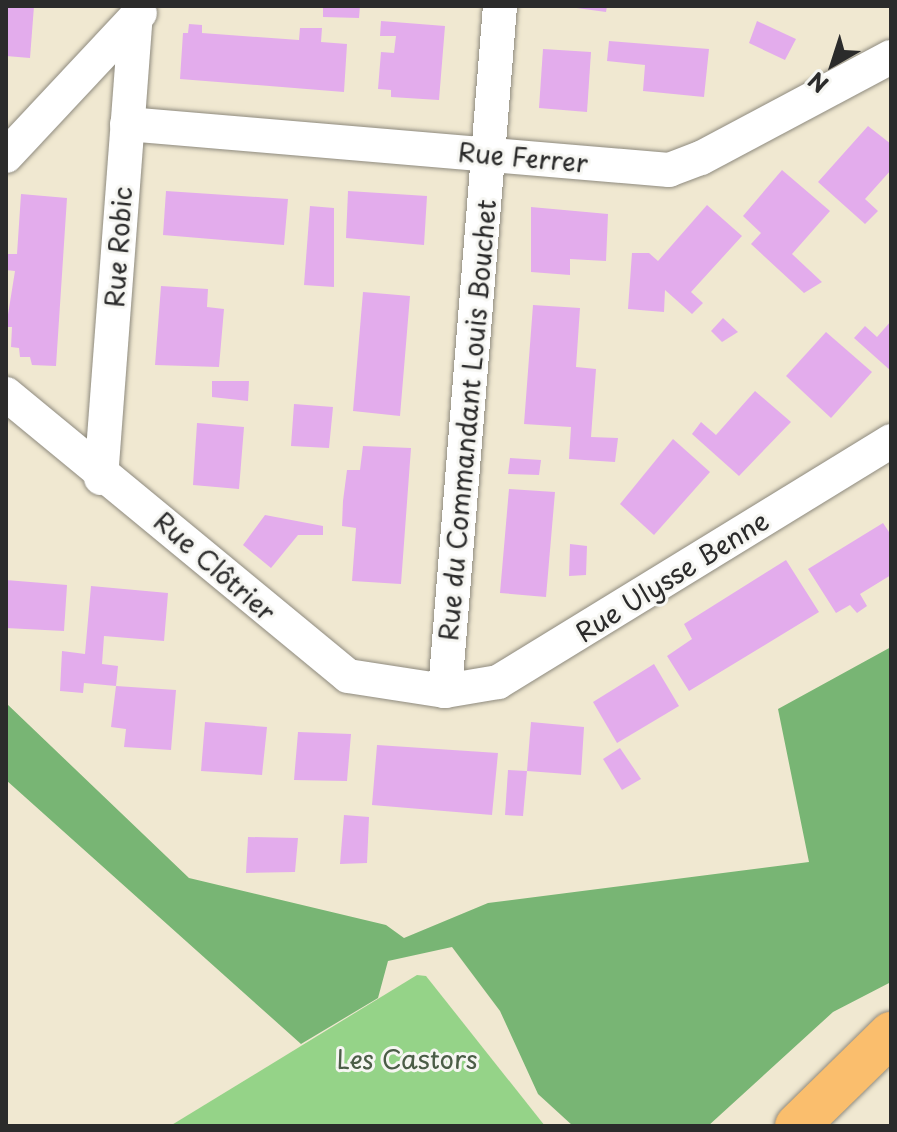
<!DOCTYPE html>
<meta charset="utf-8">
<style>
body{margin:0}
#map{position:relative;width:897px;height:1132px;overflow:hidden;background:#f0e8d1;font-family:"Playpen Sans",sans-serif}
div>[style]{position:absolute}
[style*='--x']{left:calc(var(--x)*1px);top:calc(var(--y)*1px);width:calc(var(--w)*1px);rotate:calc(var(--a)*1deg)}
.green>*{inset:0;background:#95d388}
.forest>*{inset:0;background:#78b574}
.building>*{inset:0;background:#e3acec}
.roads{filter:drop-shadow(0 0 2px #8e8a7e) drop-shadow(0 0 2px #8e8a7e)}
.street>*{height:34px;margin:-17px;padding:0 17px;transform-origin:17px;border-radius:17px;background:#fff}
.highway>*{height:44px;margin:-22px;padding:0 22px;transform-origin:22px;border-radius:22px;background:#fabe6d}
span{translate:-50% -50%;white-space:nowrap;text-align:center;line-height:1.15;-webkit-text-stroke:6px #f6f6f2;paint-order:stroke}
.street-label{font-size:26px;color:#2b2b2b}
.park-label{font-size:26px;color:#4b5d47}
.frame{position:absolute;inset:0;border:8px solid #2b2b2b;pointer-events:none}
.north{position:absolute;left:793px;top:24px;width:80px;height:80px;-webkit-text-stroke:6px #f6f6f2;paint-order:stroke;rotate:219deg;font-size:22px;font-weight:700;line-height:32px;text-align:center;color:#2b2b2b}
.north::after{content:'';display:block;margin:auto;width:28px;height:36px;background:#2b2b2b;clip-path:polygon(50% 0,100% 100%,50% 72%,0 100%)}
</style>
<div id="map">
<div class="green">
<div style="clip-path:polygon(417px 975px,426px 976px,545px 1126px,170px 1126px)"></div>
</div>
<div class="forest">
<div style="clip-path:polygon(891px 647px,891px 982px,833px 1012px,708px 1126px,573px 1126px,538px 1094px,500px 1011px,452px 947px,388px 961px,378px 998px,301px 1044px,6px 780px,6px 703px,189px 878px,386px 925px,404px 938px,488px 903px,809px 862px,778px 709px)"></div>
</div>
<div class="building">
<div style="clip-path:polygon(6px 6px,34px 6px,30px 58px,6px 56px)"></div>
<div style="clip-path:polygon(323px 6px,360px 6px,359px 18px,323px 17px)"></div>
<div style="clip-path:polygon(562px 6px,607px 6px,606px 12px)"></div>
<div style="clip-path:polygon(381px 21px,445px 26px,439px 100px,391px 97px,391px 90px,378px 89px,381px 52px,394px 53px,396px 36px,380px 36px)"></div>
<div style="clip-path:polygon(757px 21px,796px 39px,785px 60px,749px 43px)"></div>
<div style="clip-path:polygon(189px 24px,202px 25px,202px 33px,299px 40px,300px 28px,322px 28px,321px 42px,347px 44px,344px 92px,180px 79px,183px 33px,188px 33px)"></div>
<div style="clip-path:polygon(609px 41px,709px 49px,704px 97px,643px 91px,645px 65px,607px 61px)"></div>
<div style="clip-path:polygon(543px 49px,591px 52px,587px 112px,539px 108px)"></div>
<div style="clip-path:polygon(868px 126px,891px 144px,891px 170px,865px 199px,878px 211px,865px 224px,818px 182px)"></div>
<div style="clip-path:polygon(782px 170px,830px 211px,792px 254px,822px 282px,804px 293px,751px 244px,761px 233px,743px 216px)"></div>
<div style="clip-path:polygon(166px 191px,288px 199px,284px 245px,163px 235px)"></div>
<div style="clip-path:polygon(348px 191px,427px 196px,424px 245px,346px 238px)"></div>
<div style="clip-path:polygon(21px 194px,67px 198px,56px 366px,32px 365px,30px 357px,20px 357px,19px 348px,11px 347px,12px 327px,6px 327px,15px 271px,6px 270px,6px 254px,17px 254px)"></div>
<div style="clip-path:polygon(707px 205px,742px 236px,691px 292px,703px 303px,692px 314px,665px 290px,664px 312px,628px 309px,632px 253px,649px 253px,658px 261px)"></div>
<div style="clip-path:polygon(310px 206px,334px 208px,334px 287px,304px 285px)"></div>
<div style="clip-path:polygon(531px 207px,608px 214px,606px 261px,570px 259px,570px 275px,531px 272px)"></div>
<div style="clip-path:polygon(161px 286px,208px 289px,207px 307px,224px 309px,219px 367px,155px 365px)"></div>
<div style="clip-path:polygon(363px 292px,410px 296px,400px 416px,353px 411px)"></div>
<div style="clip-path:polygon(533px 305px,580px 308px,576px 367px,596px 369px,591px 437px,618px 438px,615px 462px,569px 459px,571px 427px,524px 424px)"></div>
<div style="clip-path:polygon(723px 318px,738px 332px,722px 342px,711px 331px)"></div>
<div style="clip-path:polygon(891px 321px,891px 371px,854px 338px,865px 326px,877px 337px)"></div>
<div style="clip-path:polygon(826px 332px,872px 372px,831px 418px,786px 376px)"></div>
<div style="clip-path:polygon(212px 381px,249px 381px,248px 401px,212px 397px)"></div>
<div style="clip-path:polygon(755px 391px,791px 422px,739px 476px,692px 434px,701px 422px,716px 435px)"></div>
<div style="clip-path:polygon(294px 404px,333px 407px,329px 448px,291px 446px)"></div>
<div style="clip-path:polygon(197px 423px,244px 427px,239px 489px,193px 485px)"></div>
<div style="clip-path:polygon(673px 439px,710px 472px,654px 535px,620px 504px)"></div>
<div style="clip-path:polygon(363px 446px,411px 448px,401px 584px,352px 581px,356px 528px,342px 526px,343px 501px,347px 470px,360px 470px)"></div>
<div style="clip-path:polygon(510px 458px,541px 460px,539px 475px,508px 474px)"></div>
<div style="clip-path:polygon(509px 489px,555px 492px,546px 597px,500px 593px)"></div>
<div style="clip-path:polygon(265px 515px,323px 526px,323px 535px,298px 535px,271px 568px,243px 545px)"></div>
<div style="clip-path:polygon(883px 523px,891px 535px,891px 575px,860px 594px,867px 606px,857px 613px,850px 605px,836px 613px,808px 569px)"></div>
<div style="clip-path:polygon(570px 544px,587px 546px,586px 575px,569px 576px)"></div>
<div style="clip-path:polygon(786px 560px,819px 612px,689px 691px,667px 656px,692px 639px,684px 624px)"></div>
<div style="clip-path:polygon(6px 580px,67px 585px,64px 631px,6px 628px)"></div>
<div style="clip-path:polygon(91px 586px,168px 593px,164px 641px,104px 636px,102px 664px,118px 666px,116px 686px,84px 683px,83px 693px,60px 691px,62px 651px,85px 654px)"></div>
<div style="clip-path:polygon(654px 664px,679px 706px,617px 743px,593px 702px)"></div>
<div style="clip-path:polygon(116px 686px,176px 690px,171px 750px,124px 747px,126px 729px,111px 727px)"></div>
<div style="clip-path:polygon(205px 722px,267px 727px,262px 775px,201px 771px)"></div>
<div style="clip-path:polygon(531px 722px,584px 727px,581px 775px,527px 771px)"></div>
<div style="clip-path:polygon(298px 732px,351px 734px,347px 781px,294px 780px)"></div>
<div style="clip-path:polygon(377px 745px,498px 753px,492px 815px,372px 805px)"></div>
<div style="clip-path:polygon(620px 748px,641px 779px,622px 790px,603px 759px)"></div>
<div style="clip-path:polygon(508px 770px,527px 771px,523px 816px,505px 815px)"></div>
<div style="clip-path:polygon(344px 815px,369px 817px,367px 863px,340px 864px)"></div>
<div style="clip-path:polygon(248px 837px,298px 838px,295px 872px,246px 873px)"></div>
</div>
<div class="roads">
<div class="street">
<div style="--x:127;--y:124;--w:544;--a:4.85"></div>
<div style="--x:669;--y:170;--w:34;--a:-21"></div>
<div style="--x:701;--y:158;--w:215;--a:-28"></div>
<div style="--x:6;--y:156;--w:196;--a:-46.9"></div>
<div style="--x:6;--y:394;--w:443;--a:39.5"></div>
<div style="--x:348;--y:676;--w:98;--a:8.8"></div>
<div style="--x:445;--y:691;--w:54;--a:-9.6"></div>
<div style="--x:498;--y:682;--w:461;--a:-31.5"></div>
<div style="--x:101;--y:478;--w:462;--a:-85.7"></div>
<div style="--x:445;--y:691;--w:687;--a:-85.41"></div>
</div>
<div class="highway">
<div style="--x:797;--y:1126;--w:132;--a:-44.4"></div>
</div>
</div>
<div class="street-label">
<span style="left:523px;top:157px;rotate:5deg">Rue Ferrer</span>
<span style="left:118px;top:247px;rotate:-86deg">Rue Robic</span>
<span style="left:467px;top:420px;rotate:-85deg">Rue du Commandant Louis Bouchet</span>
<span style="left:215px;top:566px;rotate:41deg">Rue Clôtrier</span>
<span style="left:672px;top:576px;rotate:-32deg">Rue Ulysse Benne</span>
</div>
<div class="park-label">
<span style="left:407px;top:1059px">Les Castors</span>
</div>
<div class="frame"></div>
<div class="north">N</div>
</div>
